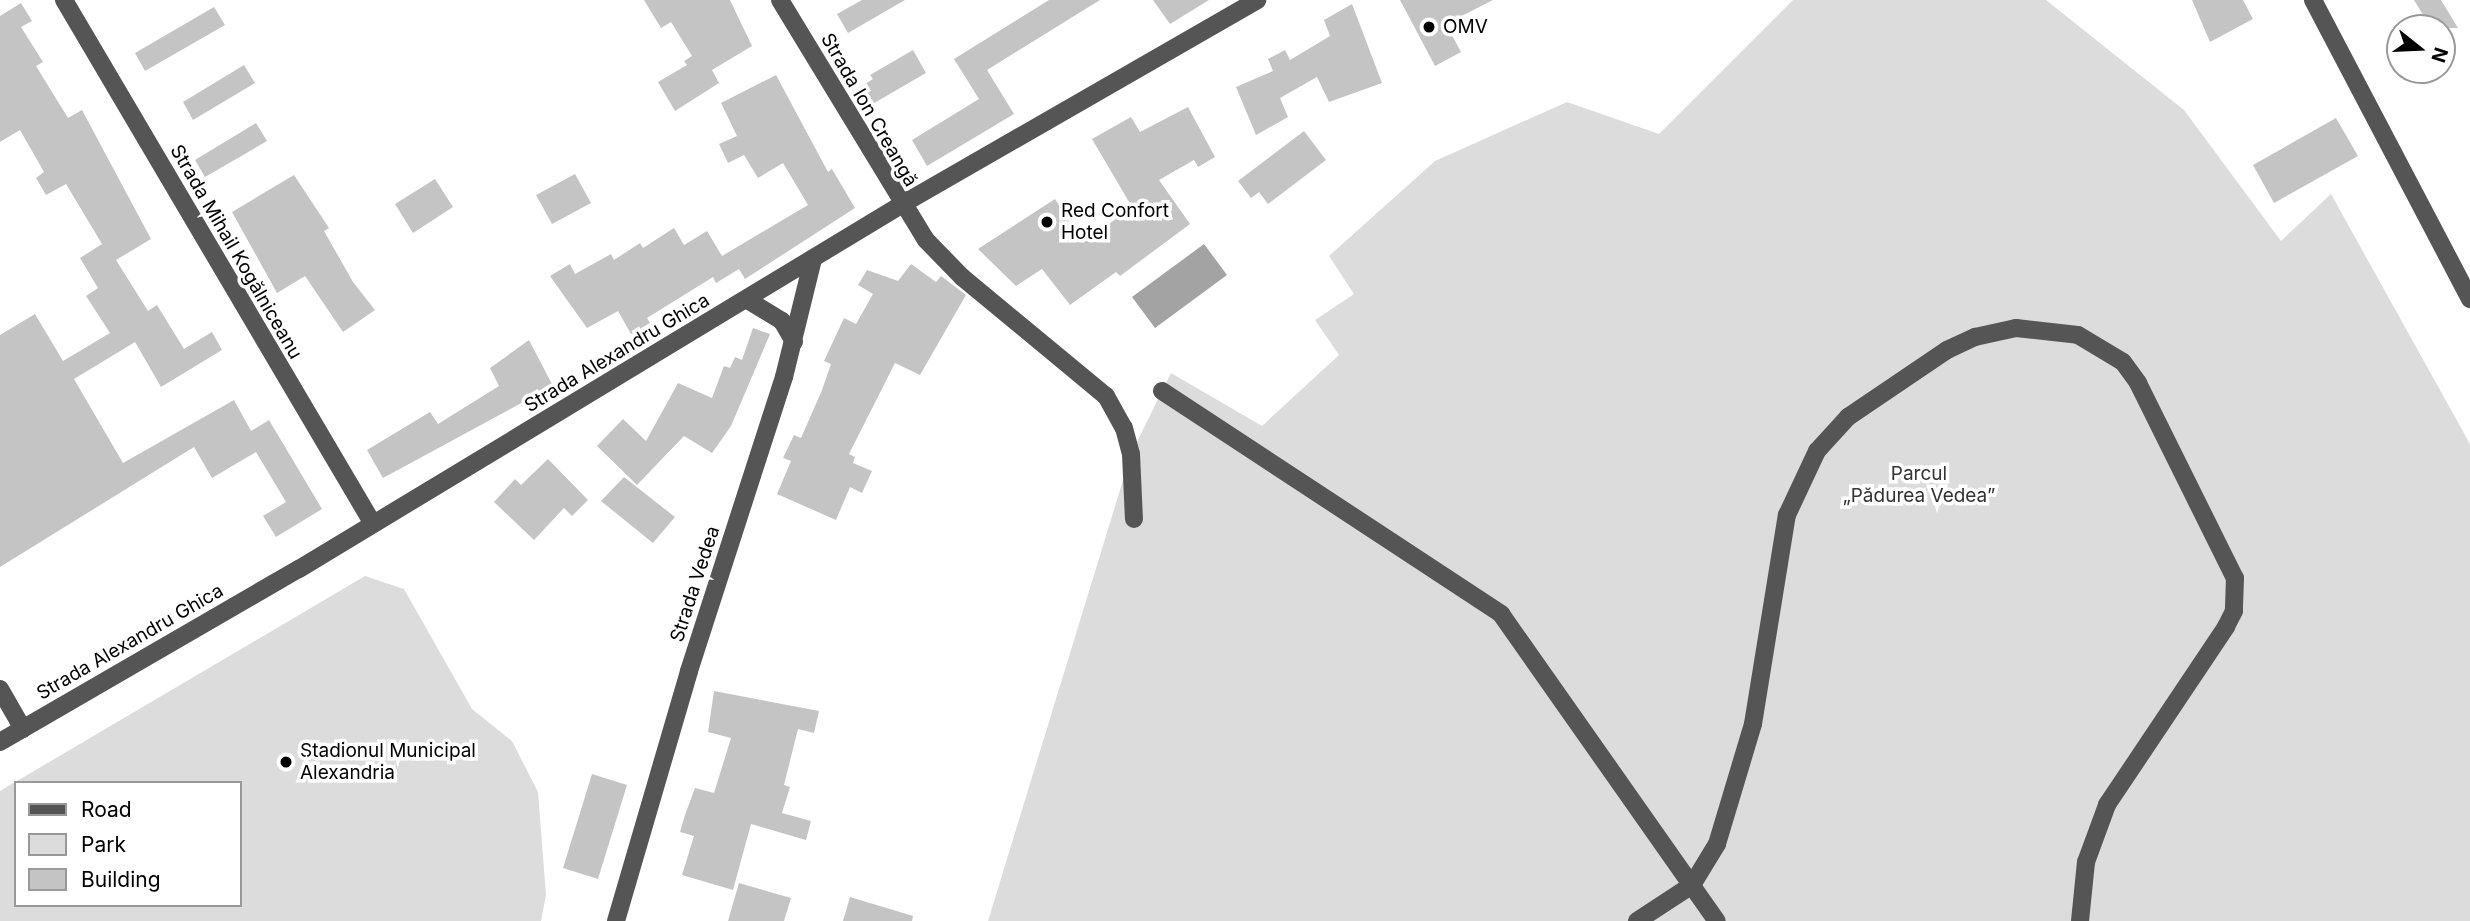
<!DOCTYPE html>
<meta charset="utf-8">
<style>
body{margin:0}
#map{position:relative;width:2470px;height:921px;overflow:hidden;background:#fff;font-family:Inter,sans-serif}
div>[style]{position:absolute}
[style*='--x']{left:calc(var(--x)*1px);top:calc(var(--y)*1px);width:calc(var(--w)*1px);rotate:calc(var(--a)*1deg)}
.green>*{inset:0;background:#dcdcdc}
.water>*{inset:0;background:#a3a3a3}
.building>*{inset:0;background:#c4c4c4}
.minor>*{height:18px;margin:-9px;padding:0 9px;transform-origin:9px;border-radius:9px;background:#555}
.dots>*{width:19px;height:19px;translate:-50% -50%;box-sizing:border-box;border:4px solid #fff;border-radius:50%}
span{translate:-50% -50%;white-space:nowrap;text-align:center;line-height:1.15;-webkit-text-stroke:7px #fff;paint-order:stroke}
.poi-label{font-size:19px;color:#000}
.left{translate:0 -50%;text-align:left}
.street-label{font-size:19px;color:#000}
.park-label{font-size:19px;color:#333}
.legend{position:absolute;left:14px;top:781px;width:228px;height:126px;box-sizing:border-box;background:#fff;border:2px solid #999;margin:0;padding:9px 12px;list-style:none;font-size:21px;color:#000}
.legend li{display:flex;align-items:center;gap:14px;height:35px}
.legend b{width:35px;border:2px solid #999}
.north{position:absolute;left:2386px;top:14px;width:70px;height:70px;box-sizing:border-box;background:#fff;border:2px solid #999;border-radius:50%;rotate:108deg;font-size:19px;font-weight:700;line-height:28px;text-align:center;color:#000}
.north::after{content:'';display:block;margin:auto;width:24px;height:32px;background:#000;clip-path:polygon(50% 0,100% 100%,50% 72%,0 100%)}
</style>
<div id="map">
<div class="green">
<div style="clip-path:polygon(1793px 0,2046px 0,2184px 110px,2281px 241px,2331px 194px,2470px 444px,2470px 921px,988px 921px,1131px 454px,1171px 373px,1262px 426px,1339px 355px,1315px 320px,1354px 294px,1329px 256px,1435px 161px,1567px 102px,1659px 134px)"></div>
<div style="clip-path:polygon(evenodd,365px 576px,404px 589px,472px 709px,512px 741px,538px 792px,546px 895px,541px 921px,0 921px,0 791px,365px 576px,16px 783px,240px 783px,240px 905px,16px 905px,16px 783px)"></div>
</div>
<div class="water">
<div style="clip-path:polygon(1204px 244px,1227px 275px,1155px 328px,1132px 297px)"></div>
</div>
<div class="building">
<div style="clip-path:polygon(644px 0,730px 0,752px 46px,712px 70px,719px 83px,675px 111px,658px 82px,687px 65px,684px 61px,692px 56px,671px 22px,661px 28px)"></div>
<div style="clip-path:polygon(862px 0,905px 0,848px 33px,837px 14px)"></div>
<div style="clip-path:polygon(1049px 0,1100px 0,987px 70px,1014px 114px,927px 166px,912px 140px,979px 99px,954px 59px)"></div>
<div style="clip-path:polygon(1153px 0,1209px 0,1170px 24px)"></div>
<div style="clip-path:polygon(1400px 0,1493px 0,1446px 24px,1461px 52px,1435px 66px)"></div>
<div style="clip-path:polygon(2192px 0,2243px 0,2253px 19px,2210px 42px)"></div>
<div style="clip-path:polygon(2414px 0,2441px 0,2458px 28px,2431px 28px)"></div>
<div style="clip-path:polygon(21px 3px,32px 21px,21px 27px,43px 62px,36px 66px,68px 118px,82px 110px,151px 239px,116px 260px,148px 311px,157px 305px,184px 349px,212px 332px,222px 350px,161px 387px,135px 342px,74px 379px,123px 463px,234px 400px,251px 431px,269px 420px,322px 509px,276px 537px,263px 516px,286px 502px,256px 452px,212px 478px,194px 447px,0 567px,0 335px,35px 314px,63px 361px,110px 333px,86px 296px,98px 288px,80px 258px,102px 244px,66px 184px,46px 195px,36px 178px,44px 172px,20px 130px,0 142px,0 16px)"></div>
<div style="clip-path:polygon(1352px 4px,1382px 83px,1329px 102px,1317px 77px,1280px 98px,1288px 117px,1256px 135px,1236px 87px,1273px 71px,1268px 59px,1285px 50px,1290px 60px,1330px 36px,1324px 20px)"></div>
<div style="clip-path:polygon(214px 7px,225px 25px,145px 71px,135px 53px)"></div>
<div style="clip-path:polygon(913px 50px,926px 73px,869px 106px,858px 88px,873px 79px,870px 75px)"></div>
<div style="clip-path:polygon(244px 65px,255px 83px,193px 120px,183px 102px)"></div>
<div style="clip-path:polygon(776px 75px,828px 172px,832px 169px,855px 208px,745px 279px,739px 269px,716px 283px,713px 277px,647px 318px,650px 323px,631px 334px,618px 311px,587px 328px,550px 276px,570px 264px,575px 274px,611px 254px,614px 260px,640px 243px,643px 248px,674px 228px,684px 245px,707px 231px,722px 256px,808px 205px,783px 163px,758px 178px,744px 155px,728px 163px,719px 144px,737px 136px,721px 103px)"></div>
<div style="clip-path:polygon(1188px 107px,1215px 157px,1198px 167px,1194px 160px,1159px 180px,1190px 224px,1120px 276px,1116px 272px,1070px 305px,1042px 269px,1016px 286px,978px 249px,1055px 199px,1083px 243px,1132px 207px,1092px 139px,1131px 117px,1140px 132px)"></div>
<div style="clip-path:polygon(2336px 118px,2358px 156px,2274px 203px,2253px 165px)"></div>
<div style="clip-path:polygon(256px 123px,267px 141px,205px 177px,195px 160px)"></div>
<div style="clip-path:polygon(1304px 131px,1326px 160px,1268px 204px,1259px 192px,1251px 198px,1238px 181px)"></div>
<div style="clip-path:polygon(575px 174px,591px 203px,552px 224px,536px 195px)"></div>
<div style="clip-path:polygon(294px 175px,329px 228px,324px 231px,353px 282px,375px 310px,343px 332px,305px 276px,277px 293px,232px 212px)"></div>
<div style="clip-path:polygon(435px 179px,453px 207px,413px 233px,395px 204px)"></div>
<div style="clip-path:polygon(911px 264px,936px 282px,941px 276px,966px 295px,920px 375px,895px 363px,849px 454px,855px 457px,853px 463px,872px 471px,862px 493px,850px 487px,836px 520px,777px 494px,791px 461px,783px 458px,794px 435px,801px 438px,822px 390px,831px 364px,824px 361px,844px 318px,856px 324px,873px 294px,858px 285px,867px 270px,898px 281px)"></div>
<div style="clip-path:polygon(753px 328px,770px 334px,731px 426px,712px 453px,684px 436px,637px 485px,597px 446px,623px 419px,646px 441px,678px 383px,712px 398px,724px 366px,730px 368px,735px 357px,742px 360px)"></div>
<div style="clip-path:polygon(529px 340px,553px 386px,383px 478px,367px 450px,430px 412px,438px 424px,499px 386px,490px 368px)"></div>
<div style="clip-path:polygon(548px 459px,588px 500px,572px 516px,564px 508px,534px 540px,494px 502px,515px 479px,521px 485px)"></div>
<div style="clip-path:polygon(624px 477px,675px 517px,653px 543px,601px 501px)"></div>
<div style="clip-path:polygon(714px 691px,819px 711px,814px 733px,798px 729px,784px 785px,790px 787px,782px 813px,811px 821px,806px 840px,751px 824px,733px 890px,682px 875px,694px 836px,680px 832px,685px 815px,695px 788px,714px 793px,731px 738px,708px 732px)"></div>
<div style="clip-path:polygon(592px 774px,627px 785px,598px 879px,563px 868px)"></div>
<div style="clip-path:polygon(739px 883px,791px 898px,784px 921px,728px 921px)"></div>
<div style="clip-path:polygon(850px 897px,913px 916px,912px 921px,843px 921px)"></div>
</div>
<div class="minor">
<div style="--x:64;--y:0;--w:608;--a:59.47"></div>
<div style="--x:780;--y:0;--w:281;--a:58.7"></div>
<div style="--x:926;--y:240;--w:52;--a:45.8"></div>
<div style="--x:962;--y:277;--w:187;--a:39.6"></div>
<div style="--x:1106;--y:396;--w:37;--a:61"></div>
<div style="--x:1124;--y:428;--w:27;--a:75"></div>
<div style="--x:1131;--y:454;--w:65;--a:87.4"></div>
<div style="--x:2313;--y:0;--w:338;--a:62.3"></div>
<div style="--x:746;--y:299;--w:42;--a:31.4"></div>
<div style="--x:782;--y:321;--w:24;--a:60"></div>
<div style="--x:1162;--y:391;--w:406;--a:33.3"></div>
<div style="--x:1501;--y:614;--w:375;--a:54.9"></div>
<div style="--x:0;--y:689;--w:46;--a:60.1"></div>
<div style="--x:0;--y:742;--w:345;--a:-30.1"></div>
<div style="--x:299;--y:569;--w:703;--a:-31.16"></div>
<div style="--x:901;--y:205;--w:411;--a:-29.9"></div>
<div style="--x:616;--y:921;--w:260;--a:-73.7"></div>
<div style="--x:689;--y:671;--w:309;--a:-72.1"></div>
<div style="--x:784;--y:377;--w:122;--a:-76.2"></div>
<div style="--x:1637;--y:921;--w:66;--a:-33.2"></div>
<div style="--x:1692;--y:885;--w:48;--a:-58.6"></div>
<div style="--x:1717;--y:844;--w:125;--a:-73.3"></div>
<div style="--x:1753;--y:724;--w:212;--a:-80.8"></div>
<div style="--x:1787;--y:515;--w:71;--a:-64.9"></div>
<div style="--x:1817;--y:451;--w:46;--a:-47.6"></div>
<div style="--x:1848;--y:417;--w:120;--a:-34.1"></div>
<div style="--x:1947;--y:350;--w:31;--a:-25"></div>
<div style="--x:1975;--y:337;--w:42;--a:-12.4"></div>
<div style="--x:2016;--y:328;--w:62;--a:6.4"></div>
<div style="--x:2078;--y:335;--w:52;--a:31"></div>
<div style="--x:2123;--y:362;--w:26;--a:54"></div>
<div style="--x:2138;--y:383;--w:218;--a:63.6"></div>
<div style="--x:2235;--y:578;--w:33;--a:92"></div>
<div style="--x:2234;--y:611;--w:18;--a:117"></div>
<div style="--x:2226;--y:627;--w:214;--a:123.8"></div>
<div style="--x:2107;--y:805;--w:61;--a:110.2"></div>
<div style="--x:2086;--y:862;--w:59;--a:95.8"></div>
</div>
<div class="dots">
<div style="left:1429px;top:27px;background:#000"></div>
<div style="left:1047px;top:222px;background:#000"></div>
<div style="left:286px;top:762px;background:#000"></div>
</div>
<div class="poi-label">
<span class="left" style="left:1443px;top:27px">OMV</span>
<span class="left" style="left:1061px;top:222px">Red Confort<br>Hotel</span>
<span class="left" style="left:300px;top:762px">Stadionul Municipal<br>Alexandria</span>
</div>
<div class="street-label">
<span style="left:869px;top:110px;rotate:60deg">Strada Ion Creangă</span>
<span style="left:236px;top:252px;rotate:60deg">Strada Mihail Kogălniceanu</span>
<span style="left:617px;top:353px;rotate:-31deg">Strada Alexandru Ghica</span>
<span style="left:695px;top:584px;rotate:-72deg">Strada Vedea</span>
<span style="left:130px;top:642px;rotate:-30deg">Strada Alexandru Ghica</span>
</div>
<div class="park-label">
<span style="left:1919px;top:485px">Parcul<br>„Pădurea Vedea”</span>
</div>
<ul class="legend">
<li><b style="height:9px;background:#555"></b>Road</li>
<li><b style="height:19px;background:#dcdcdc"></b>Park</li>
<li><b style="height:19px;background:#c4c4c4"></b>Building</li>
</ul>
<div class="north">N</div>
</div>
